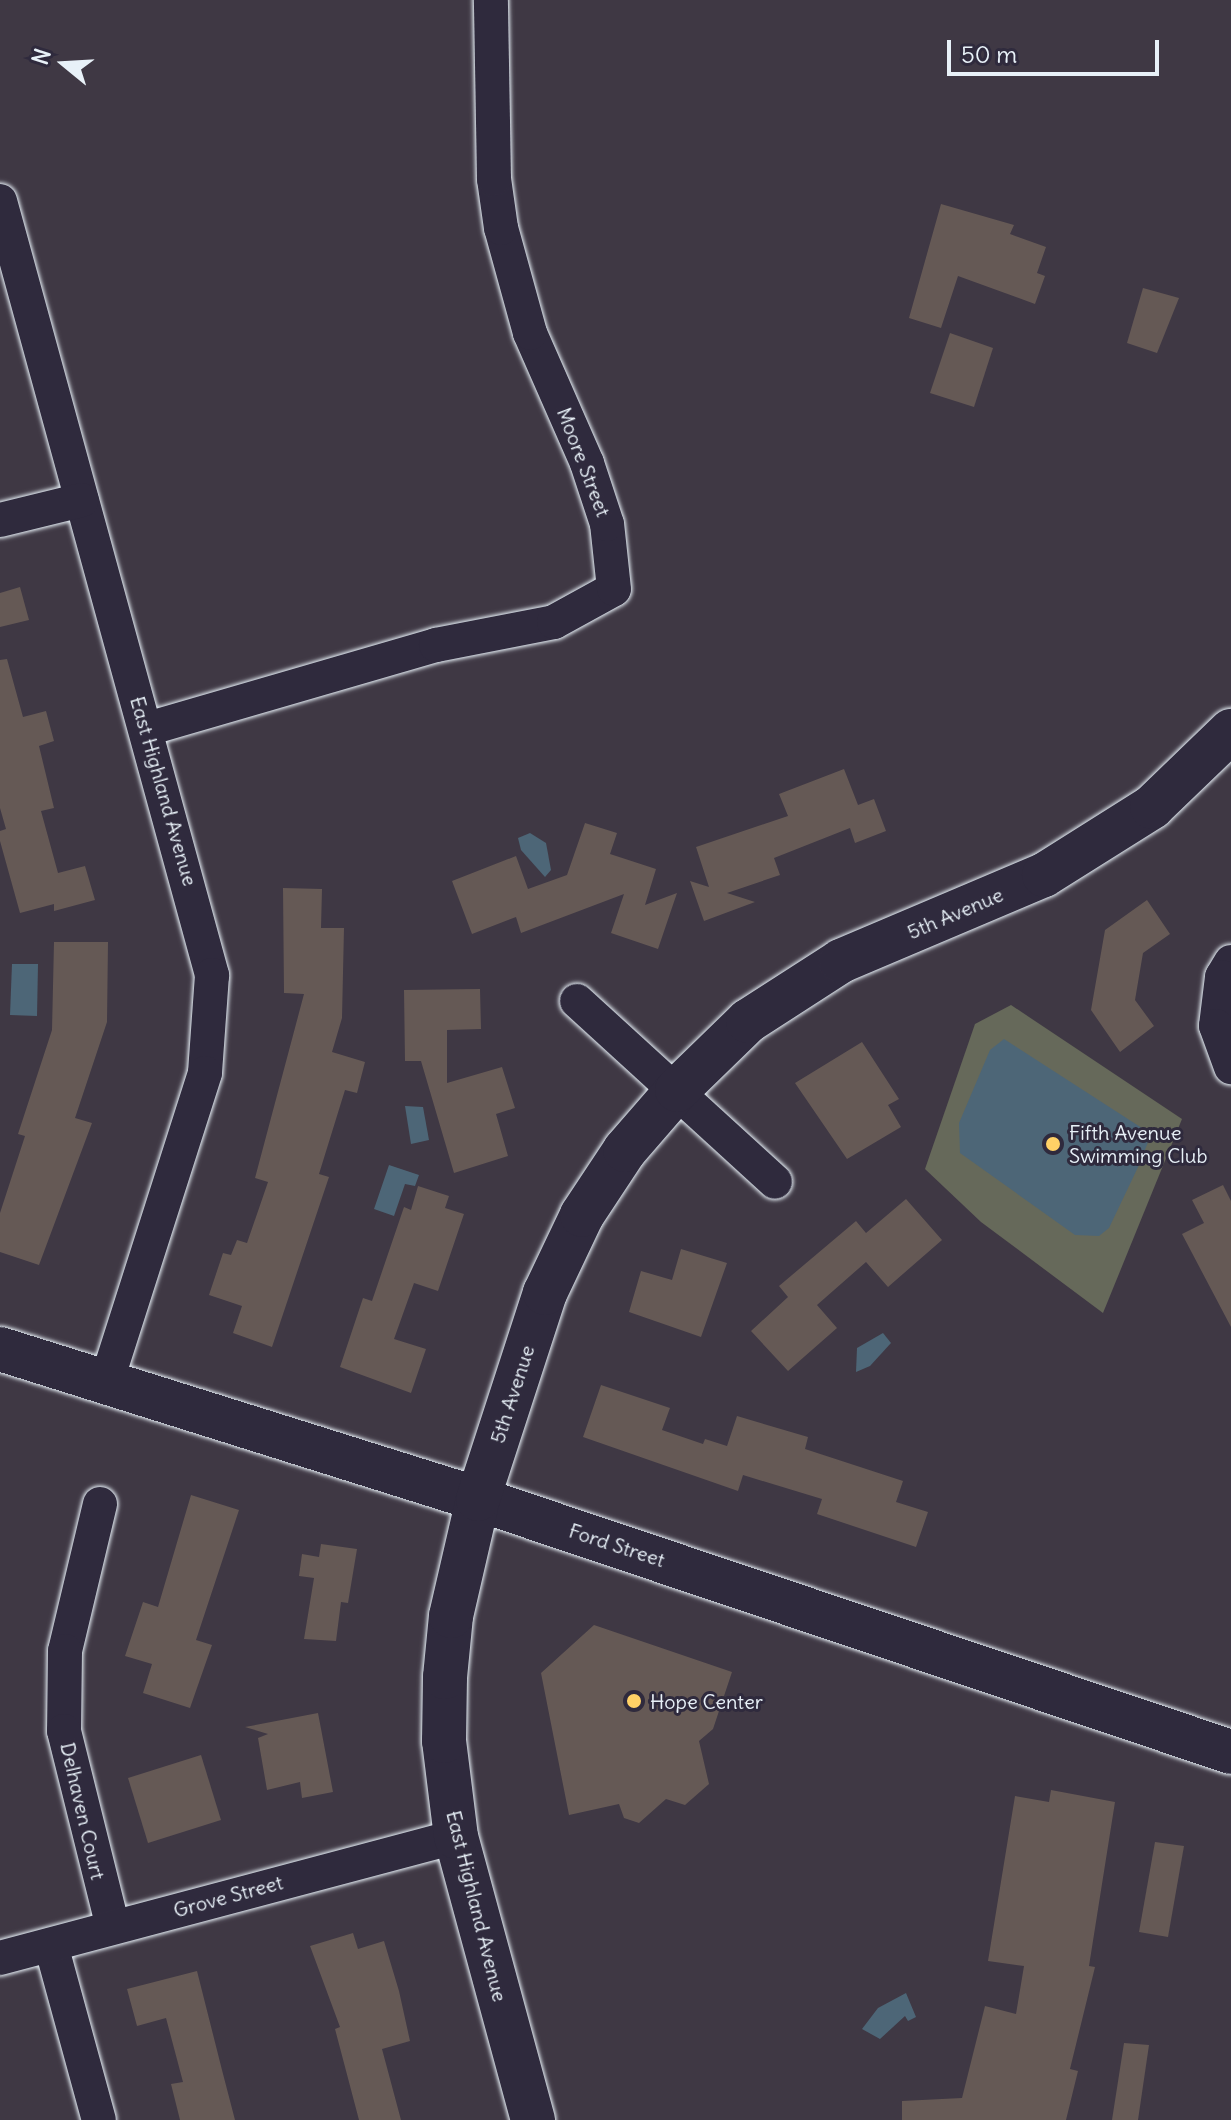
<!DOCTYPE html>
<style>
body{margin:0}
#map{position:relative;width:1231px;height:2120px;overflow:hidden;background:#3f3844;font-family:Delius,sans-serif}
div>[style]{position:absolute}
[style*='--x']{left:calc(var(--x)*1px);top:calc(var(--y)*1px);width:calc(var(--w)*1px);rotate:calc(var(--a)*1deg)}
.green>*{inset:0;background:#66695a}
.water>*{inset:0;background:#4d6677}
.building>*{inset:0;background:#655955}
.roads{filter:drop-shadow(0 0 2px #e8f1f8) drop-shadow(0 0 2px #e8f1f8)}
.minor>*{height:34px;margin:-17px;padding:0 17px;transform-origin:17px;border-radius:17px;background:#2f2a3d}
.major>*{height:44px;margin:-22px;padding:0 22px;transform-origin:22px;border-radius:22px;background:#2f2a3d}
.dots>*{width:22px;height:22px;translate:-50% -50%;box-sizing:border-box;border:4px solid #2f2a3d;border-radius:50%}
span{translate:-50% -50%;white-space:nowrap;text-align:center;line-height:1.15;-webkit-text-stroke:6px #2f2a3d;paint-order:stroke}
.street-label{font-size:20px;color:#e8f1f8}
.poi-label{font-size:20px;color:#e8f1f8}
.left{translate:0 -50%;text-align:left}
.north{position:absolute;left:24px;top:24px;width:80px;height:80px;-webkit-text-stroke:6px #2f2a3d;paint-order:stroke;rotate:288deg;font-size:22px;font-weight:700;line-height:32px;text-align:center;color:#e8f1f8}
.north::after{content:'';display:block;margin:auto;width:28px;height:36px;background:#e8f1f8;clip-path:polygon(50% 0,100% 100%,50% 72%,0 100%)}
.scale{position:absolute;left:947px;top:40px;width:212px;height:36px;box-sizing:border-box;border:4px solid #e8f1f8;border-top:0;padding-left:10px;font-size:24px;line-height:28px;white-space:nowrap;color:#e8f1f8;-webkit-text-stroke:6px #2f2a3d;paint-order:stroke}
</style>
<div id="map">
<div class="green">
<div style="clip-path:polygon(1011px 1005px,1182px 1119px,1103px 1313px,981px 1222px,925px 1169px,975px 1024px)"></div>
</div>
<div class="water">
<div style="clip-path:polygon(530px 833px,546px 843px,551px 870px,545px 877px,521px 850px,518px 838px)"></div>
<div style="clip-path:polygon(12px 964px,38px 964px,37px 1016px,10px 1015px)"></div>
<div style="clip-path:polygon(1004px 1039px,1145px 1130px,1148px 1142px,1140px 1163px,1109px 1228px,1099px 1236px,1075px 1235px,960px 1153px,959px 1123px,990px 1050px)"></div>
<div style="clip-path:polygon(405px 1106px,423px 1107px,429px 1140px,411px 1144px)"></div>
<div style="clip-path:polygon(389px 1165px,419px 1175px,415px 1186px,405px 1184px,394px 1216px,374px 1209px)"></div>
<div style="clip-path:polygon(883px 1333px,891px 1343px,870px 1366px,856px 1372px,857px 1348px)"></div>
<div style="clip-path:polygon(906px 1993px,916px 2017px,908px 2021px,905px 2016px,880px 2039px,862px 2029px,878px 2008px)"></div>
</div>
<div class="building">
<div style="clip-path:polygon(941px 204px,1014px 225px,1010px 234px,1046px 247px,1037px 273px,1045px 276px,1035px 304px,958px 276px,941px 328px,909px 318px)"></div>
<div style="clip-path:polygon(1143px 288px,1179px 298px,1157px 353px,1127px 343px)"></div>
<div style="clip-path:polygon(950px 333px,993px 348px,974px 407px,930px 393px)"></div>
<div style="clip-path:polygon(20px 587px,29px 620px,0 627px,0 593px)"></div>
<div style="clip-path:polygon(7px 659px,23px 717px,46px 711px,54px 741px,39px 746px,54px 808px,41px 811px,58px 873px,85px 866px,95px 900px,54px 911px,54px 904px,20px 913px,0 841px,0 831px,6px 829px,0 808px,0 660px)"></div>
<div style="clip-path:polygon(844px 769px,858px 805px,874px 799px,886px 831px,855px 843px,850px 828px,774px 858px,780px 875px,727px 893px,755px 902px,704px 921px,690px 881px,709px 887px,696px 847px,788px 816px,779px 794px)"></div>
<div style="clip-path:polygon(585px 823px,617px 833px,610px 854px,656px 869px,645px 905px,677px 893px,658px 949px,611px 933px,624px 894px,521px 933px,516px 917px,472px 934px,452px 881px,516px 856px,528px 889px,567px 875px)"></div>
<div style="clip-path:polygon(283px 888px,322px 889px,321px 928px,344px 928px,342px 1018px,332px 1052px,365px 1062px,357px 1093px,345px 1090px,319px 1174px,329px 1177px,272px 1347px,233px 1333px,242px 1306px,209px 1295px,223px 1253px,231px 1255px,237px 1240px,247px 1243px,268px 1182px,255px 1178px,304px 994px,284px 993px)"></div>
<div style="clip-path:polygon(1147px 900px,1170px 934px,1143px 953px,1135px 1000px,1154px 1026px,1120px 1052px,1091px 1010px,1105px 930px)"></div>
<div style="clip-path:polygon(54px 942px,108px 942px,107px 1022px,75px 1118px,92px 1123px,39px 1265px,0 1252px,0 1213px,25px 1136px,18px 1134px,52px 1030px)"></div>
<div style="clip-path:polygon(480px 989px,481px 1029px,447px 1030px,447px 1083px,502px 1067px,515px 1108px,496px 1114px,508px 1156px,454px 1173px,421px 1061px,405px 1061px,404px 990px)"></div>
<div style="clip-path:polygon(862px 1042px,899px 1099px,888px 1105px,901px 1127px,847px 1159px,795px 1083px)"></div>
<div style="clip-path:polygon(1223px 1185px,1231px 1201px,1231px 1327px,1182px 1234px,1204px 1223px,1192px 1200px)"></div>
<div style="clip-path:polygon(418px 1186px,449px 1196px,445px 1208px,464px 1214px,438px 1291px,414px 1283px,394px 1339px,426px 1349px,411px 1393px,340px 1367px,363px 1298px,372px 1301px,404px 1207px,411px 1210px)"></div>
<div style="clip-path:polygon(906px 1199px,942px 1240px,888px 1287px,866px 1262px,817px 1305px,837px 1328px,788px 1371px,751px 1331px,788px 1297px,779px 1286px,856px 1221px,866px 1233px)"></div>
<div style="clip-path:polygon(681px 1249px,727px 1263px,701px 1337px,629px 1312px,641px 1271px,672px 1280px)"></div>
<div style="clip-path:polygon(601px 1385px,670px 1408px,662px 1430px,703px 1444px,705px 1439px,727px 1446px,737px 1416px,808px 1437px,805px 1449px,903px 1481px,896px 1502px,928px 1512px,916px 1547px,817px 1514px,822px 1499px,743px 1475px,738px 1491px,583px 1437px)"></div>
<div style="clip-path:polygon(191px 1495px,239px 1510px,196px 1640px,212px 1645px,190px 1708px,143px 1693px,152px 1664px,125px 1656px,143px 1602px,158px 1607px)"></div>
<div style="clip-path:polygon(321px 1544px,357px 1549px,348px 1603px,341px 1602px,336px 1641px,304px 1639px,314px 1578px,299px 1576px,302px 1554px,319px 1557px)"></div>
<div style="clip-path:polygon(594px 1625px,732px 1672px,713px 1729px,699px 1741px,709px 1784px,685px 1805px,666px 1799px,639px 1823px,624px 1818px,619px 1804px,569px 1815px,541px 1673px)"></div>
<div style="clip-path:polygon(318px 1713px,333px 1792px,302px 1798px,300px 1782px,267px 1790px,258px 1738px,268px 1734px,245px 1727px)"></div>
<div style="clip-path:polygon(201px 1755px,221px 1820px,148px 1843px,128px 1778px)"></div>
<div style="clip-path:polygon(1051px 1790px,1115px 1802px,1089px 1966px,1095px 1967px,1070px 2069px,1078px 2071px,1066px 2120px,902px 2120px,902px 2101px,962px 2098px,985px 2006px,1016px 2014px,1024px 1966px,988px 1961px,1015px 1796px,1049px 1802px)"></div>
<div style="clip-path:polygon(1155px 1842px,1184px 1846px,1168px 1937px,1139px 1932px)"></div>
<div style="clip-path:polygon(353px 1933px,358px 1949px,384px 1941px,399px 1991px,410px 2041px,382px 2049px,401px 2120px,359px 2120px,335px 2029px,340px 2027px,310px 1946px)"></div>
<div style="clip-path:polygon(197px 1971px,222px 2070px,235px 2120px,180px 2120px,171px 2084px,183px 2082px,166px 2018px,137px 2026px,127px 1989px)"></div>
<div style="clip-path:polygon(1124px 2043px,1149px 2045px,1138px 2120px,1112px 2120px)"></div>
</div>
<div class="roads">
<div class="minor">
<div style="--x:0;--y:201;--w:803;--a:74.68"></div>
<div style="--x:212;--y:975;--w:98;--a:94.1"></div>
<div style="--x:205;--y:1073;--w:323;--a:107.7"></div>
<div style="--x:0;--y:520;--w:84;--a:-13.7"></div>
<div style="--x:147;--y:729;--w:301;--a:-16.2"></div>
<div style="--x:436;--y:645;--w:120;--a:-11"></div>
<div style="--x:554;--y:622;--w:68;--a:-28.8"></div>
<div style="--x:614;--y:589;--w:65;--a:-96.1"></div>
<div style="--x:607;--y:524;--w:64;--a:-108.2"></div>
<div style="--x:587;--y:463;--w:142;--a:-113.7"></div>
<div style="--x:530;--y:333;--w:109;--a:-105.4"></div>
<div style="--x:501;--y:228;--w:49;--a:-98.1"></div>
<div style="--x:494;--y:179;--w:179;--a:-91"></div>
<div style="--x:1231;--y:962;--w:17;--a:121"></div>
<div style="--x:1222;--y:977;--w:49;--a:97"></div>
<div style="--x:1216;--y:1026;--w:44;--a:69.9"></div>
<div style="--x:577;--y:1001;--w:268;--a:42.4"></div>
<div style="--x:100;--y:1504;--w:151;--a:103.4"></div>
<div style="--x:65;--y:1651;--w:80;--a:90.7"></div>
<div style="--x:64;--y:1731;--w:202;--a:76"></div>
<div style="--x:51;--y:1945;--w:181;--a:74.7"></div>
<div style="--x:0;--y:1958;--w:472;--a:-14.9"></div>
</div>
<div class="major">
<div style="--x:0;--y:1349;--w:501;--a:17.42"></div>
<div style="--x:478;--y:1499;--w:794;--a:18.57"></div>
<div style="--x:533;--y:2120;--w:293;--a:-105.2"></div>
<div style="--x:456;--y:1837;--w:97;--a:-97.1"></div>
<div style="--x:444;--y:1741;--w:64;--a:-89.1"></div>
<div style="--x:445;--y:1677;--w:61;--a:-84.4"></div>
<div style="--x:451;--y:1616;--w:120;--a:-77"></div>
<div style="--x:478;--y:1499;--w:217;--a:-72"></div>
<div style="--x:545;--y:1293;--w:86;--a:-64.6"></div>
<div style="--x:582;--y:1215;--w:78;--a:-56.5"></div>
<div style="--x:625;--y:1150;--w:79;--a:-49.1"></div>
<div style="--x:677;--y:1090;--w:99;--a:-44.2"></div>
<div style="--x:748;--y:1021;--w:111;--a:-32.8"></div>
<div style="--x:841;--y:961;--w:220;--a:-23"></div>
<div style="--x:1044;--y:875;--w:128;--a:-32.2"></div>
<div style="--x:1152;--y:807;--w:110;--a:-43.9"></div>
</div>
</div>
<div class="dots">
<div style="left:1053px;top:1144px;background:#ffd166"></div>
<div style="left:634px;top:1701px;background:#ffd166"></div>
</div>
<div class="street-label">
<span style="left:584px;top:462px;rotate:69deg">Moore Street</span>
<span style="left:164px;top:791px;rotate:74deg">East Highland Avenue</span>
<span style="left:955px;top:913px;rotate:-23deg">5th Avenue</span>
<span style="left:512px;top:1394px;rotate:-72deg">5th Avenue</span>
<span style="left:617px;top:1545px;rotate:18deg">Ford Street</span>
<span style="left:83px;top:1811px;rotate:77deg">Delhaven Court</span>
<span style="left:228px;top:1896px;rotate:-15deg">Grove Street</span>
<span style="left:477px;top:1906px;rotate:76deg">East Highland Avenue</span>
</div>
<div class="poi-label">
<span class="left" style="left:1069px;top:1144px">Fifth Avenue<br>Swimming Club</span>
<span class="left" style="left:650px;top:1701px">Hope Center</span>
</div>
<div class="north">N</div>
<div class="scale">50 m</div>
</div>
